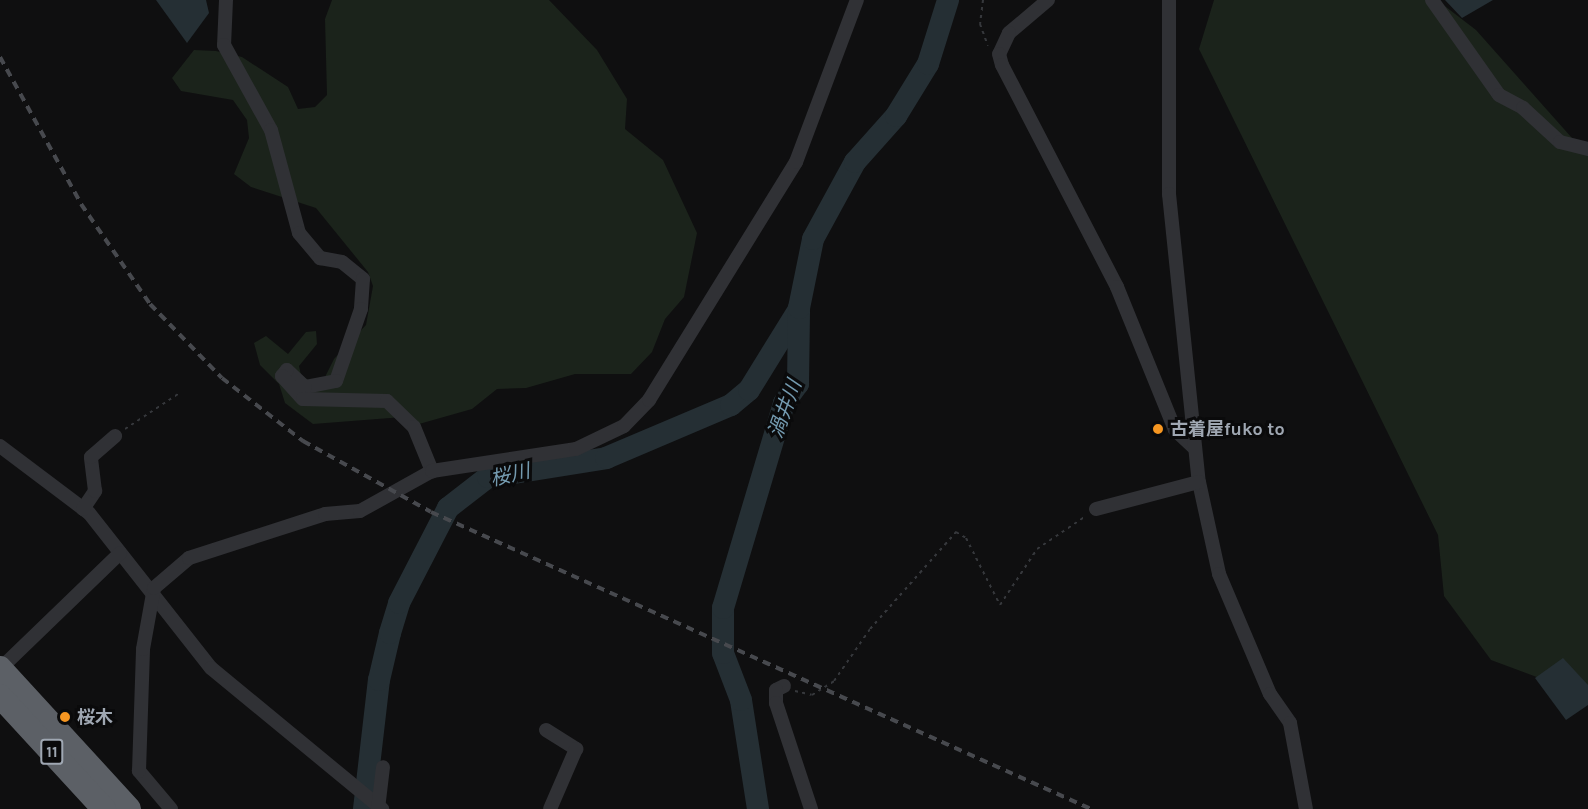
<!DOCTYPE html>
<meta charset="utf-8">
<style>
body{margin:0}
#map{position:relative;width:1588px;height:809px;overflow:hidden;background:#0f0f10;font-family:Karla,"Noto Sans JP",sans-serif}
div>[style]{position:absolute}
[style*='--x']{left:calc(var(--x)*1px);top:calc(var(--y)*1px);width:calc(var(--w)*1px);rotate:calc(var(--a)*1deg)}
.green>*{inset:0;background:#1b231b}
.water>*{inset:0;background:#252f34}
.river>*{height:22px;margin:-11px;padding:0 11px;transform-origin:11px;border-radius:11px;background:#252f34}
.path>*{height:2px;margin-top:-1px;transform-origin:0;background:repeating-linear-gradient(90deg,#36383c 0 3px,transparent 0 7.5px)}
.street>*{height:14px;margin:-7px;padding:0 7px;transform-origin:7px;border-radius:7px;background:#303135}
.highway>*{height:24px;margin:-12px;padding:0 12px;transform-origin:12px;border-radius:12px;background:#5c6066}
.rail>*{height:4px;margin-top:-2px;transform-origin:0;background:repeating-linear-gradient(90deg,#47494e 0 8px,transparent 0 14px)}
.dots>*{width:16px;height:16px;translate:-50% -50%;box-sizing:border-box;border:3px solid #0a0a0b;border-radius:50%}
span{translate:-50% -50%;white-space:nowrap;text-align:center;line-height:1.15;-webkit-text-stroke:6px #0a0a0b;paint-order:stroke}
.shield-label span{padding:2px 4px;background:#0a0a0b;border:2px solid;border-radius:4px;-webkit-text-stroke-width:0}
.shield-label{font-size:16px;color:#9fa7b2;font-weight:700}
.poi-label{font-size:18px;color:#9fa7b2;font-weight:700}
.left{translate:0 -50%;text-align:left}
.water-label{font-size:20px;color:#749aaf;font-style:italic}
</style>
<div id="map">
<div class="green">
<div style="clip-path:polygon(332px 0,549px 0,597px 50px,627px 99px,625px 129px,663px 160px,697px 233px,684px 297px,665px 319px,652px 352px,631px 374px,575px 374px,526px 388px,497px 389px,472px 409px,419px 424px,403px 417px,313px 424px,285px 403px,279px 384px,260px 365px,254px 343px,266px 336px,288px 354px,306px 332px,316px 331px,317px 344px,299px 366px,301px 375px,314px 384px,323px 381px,334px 359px,366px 325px,373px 286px,368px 272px,316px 208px,251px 187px,234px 174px,249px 138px,247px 120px,233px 100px,181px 91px,172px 78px,194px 50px,216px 51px,242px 57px,288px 87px,298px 109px,315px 107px,327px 95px,325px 19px)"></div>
<div style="clip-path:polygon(1214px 0,1437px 0,1476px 30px,1588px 156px,1588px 704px,1566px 688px,1491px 660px,1444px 596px,1438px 535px,1199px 49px)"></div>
</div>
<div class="water">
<div style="clip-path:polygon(156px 0,206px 0,209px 13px,187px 43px)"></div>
<div style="clip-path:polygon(1445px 0,1493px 0,1462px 18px)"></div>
<div style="clip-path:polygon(1563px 658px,1588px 685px,1588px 705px,1566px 720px,1535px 678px)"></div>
</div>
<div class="river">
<div style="--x:364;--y:809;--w:130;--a:-83.4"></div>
<div style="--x:379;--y:680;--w:48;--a:-76.8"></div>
<div style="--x:390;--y:633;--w:31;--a:-73"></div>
<div style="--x:399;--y:603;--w:107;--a:-62.7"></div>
<div style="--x:448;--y:508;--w:51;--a:-37.8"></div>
<div style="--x:488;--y:477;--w:120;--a:-9.1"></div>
<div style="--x:606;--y:458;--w:136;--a:-23"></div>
<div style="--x:731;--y:405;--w:23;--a:-40"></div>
<div style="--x:749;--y:390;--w:95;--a:-58.3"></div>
<div style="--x:758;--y:809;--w:110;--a:-98.9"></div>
<div style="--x:741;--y:700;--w:50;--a:-111"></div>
<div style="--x:723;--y:653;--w:45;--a:-90"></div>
<div style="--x:723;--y:608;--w:214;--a:-73.4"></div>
<div style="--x:784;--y:403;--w:24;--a:-54"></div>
<div style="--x:798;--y:384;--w:76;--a:-89.2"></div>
<div style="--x:799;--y:308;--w:70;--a:-78.5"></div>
<div style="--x:813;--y:239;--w:88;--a:-61.4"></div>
<div style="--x:855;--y:162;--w:62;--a:-48.3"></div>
<div style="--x:896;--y:116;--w:61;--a:-58.4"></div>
<div style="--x:928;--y:64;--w:67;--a:-72.6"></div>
</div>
<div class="path">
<div style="--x:983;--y:0;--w:24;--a:97"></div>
<div style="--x:980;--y:24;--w:23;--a:70"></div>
<div style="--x:125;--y:429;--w:64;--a:-33.4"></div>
<div style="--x:795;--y:691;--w:17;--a:13"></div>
<div style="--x:812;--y:695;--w:26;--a:-32"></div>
<div style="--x:834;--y:681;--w:63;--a:-55.3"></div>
<div style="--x:870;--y:629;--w:130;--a:-48.4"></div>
<div style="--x:956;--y:532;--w:12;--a:31"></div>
<div style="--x:966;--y:538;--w:75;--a:63.1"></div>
<div style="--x:1000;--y:605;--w:67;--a:-56.5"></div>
<div style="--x:1037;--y:549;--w:59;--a:-34"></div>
</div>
<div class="street">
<div style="--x:226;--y:0;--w:45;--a:92.5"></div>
<div style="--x:224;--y:45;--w:97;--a:61.1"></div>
<div style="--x:271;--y:130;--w:107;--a:74.8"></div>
<div style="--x:299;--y:233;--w:33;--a:50"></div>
<div style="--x:320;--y:258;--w:22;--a:10"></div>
<div style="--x:342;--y:262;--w:27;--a:39"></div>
<div style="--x:363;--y:279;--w:30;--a:94"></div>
<div style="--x:361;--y:309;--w:76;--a:109.1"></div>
<div style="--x:336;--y:381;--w:32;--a:169"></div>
<div style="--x:305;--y:387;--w:25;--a:-137"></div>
<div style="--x:287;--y:370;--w:8;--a:130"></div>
<div style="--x:282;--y:376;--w:31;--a:48"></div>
<div style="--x:303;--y:399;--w:84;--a:1.4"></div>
<div style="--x:387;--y:401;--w:37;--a:44"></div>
<div style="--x:414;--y:427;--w:48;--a:67.8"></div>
<div style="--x:1048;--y:0;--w:51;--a:139.8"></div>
<div style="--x:1009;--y:33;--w:23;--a:115"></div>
<div style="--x:999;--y:54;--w:11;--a:75"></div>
<div style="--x:1002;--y:65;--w:250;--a:62.6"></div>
<div style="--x:1117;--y:287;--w:154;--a:67.9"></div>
<div style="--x:1175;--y:430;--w:26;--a:43"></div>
<div style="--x:1169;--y:0;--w:194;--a:90"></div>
<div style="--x:1169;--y:194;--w:290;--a:84.1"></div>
<div style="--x:1199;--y:482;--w:94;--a:77.7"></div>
<div style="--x:1219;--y:574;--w:130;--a:67"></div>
<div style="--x:1270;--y:694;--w:35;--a:55"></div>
<div style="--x:1290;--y:723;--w:87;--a:79.5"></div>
<div style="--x:1432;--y:0;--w:116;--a:54.8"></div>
<div style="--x:1499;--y:95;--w:27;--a:28"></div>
<div style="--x:1523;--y:108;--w:50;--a:42.6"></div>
<div style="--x:1560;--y:142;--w:29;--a:14"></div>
<div style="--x:0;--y:446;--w:111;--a:37"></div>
<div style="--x:89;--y:513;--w:197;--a:51.8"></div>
<div style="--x:211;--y:668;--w:222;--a:39.5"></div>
<div style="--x:83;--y:509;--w:22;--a:-56"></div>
<div style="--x:95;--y:491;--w:34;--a:-97"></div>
<div style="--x:91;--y:457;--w:32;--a:-41"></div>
<div style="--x:1096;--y:509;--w:106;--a:-14.7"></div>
<div style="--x:0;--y:669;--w:167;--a:-44"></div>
<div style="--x:784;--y:686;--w:9;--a:153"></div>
<div style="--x:776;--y:690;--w:13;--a:90"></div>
<div style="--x:776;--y:703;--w:112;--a:71.7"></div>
<div style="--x:546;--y:730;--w:36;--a:32"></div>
<div style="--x:576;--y:749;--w:65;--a:113.4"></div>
<div style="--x:171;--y:809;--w:50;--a:-130.1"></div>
<div style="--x:139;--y:771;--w:122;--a:-88.1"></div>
<div style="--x:143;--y:649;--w:62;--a:-79.8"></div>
<div style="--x:154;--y:588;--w:46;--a:-40.6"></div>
<div style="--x:189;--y:558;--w:143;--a:-17.9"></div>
<div style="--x:325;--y:514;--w:35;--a:-5"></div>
<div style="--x:360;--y:511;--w:82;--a:-29.1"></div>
<div style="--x:432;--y:471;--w:146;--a:-8.7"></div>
<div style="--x:576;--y:449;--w:53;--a:-25.6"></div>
<div style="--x:624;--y:426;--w:36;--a:-46"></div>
<div style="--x:649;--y:400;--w:280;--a:-58.3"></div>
<div style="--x:796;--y:162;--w:173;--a:-69.4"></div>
<div style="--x:378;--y:809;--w:42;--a:-83.2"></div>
</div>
<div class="highway">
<div style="--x:0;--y:668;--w:191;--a:47.5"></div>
<div style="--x:0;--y:696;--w:154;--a:47.4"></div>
</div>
<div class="rail">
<div style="--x:0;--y:57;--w:168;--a:61.1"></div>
<div style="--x:81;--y:204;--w:121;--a:55.4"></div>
<div style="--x:150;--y:304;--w:103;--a:45.8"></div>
<div style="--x:222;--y:378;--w:103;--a:37.9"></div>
<div style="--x:303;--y:441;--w:146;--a:29"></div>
<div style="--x:431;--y:512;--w:724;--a:24.23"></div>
</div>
<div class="dots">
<div style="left:1158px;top:429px;background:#f69621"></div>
<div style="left:65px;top:717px;background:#f69621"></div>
</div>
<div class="shield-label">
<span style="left:52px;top:752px">11</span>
</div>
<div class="poi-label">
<span class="left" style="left:1170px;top:429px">古着屋fuko to</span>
<span class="left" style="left:77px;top:717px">桜木</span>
</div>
<div class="water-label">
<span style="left:785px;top:409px;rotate:-70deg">渦井川</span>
<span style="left:510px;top:475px;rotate:-13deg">桜川</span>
</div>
</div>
